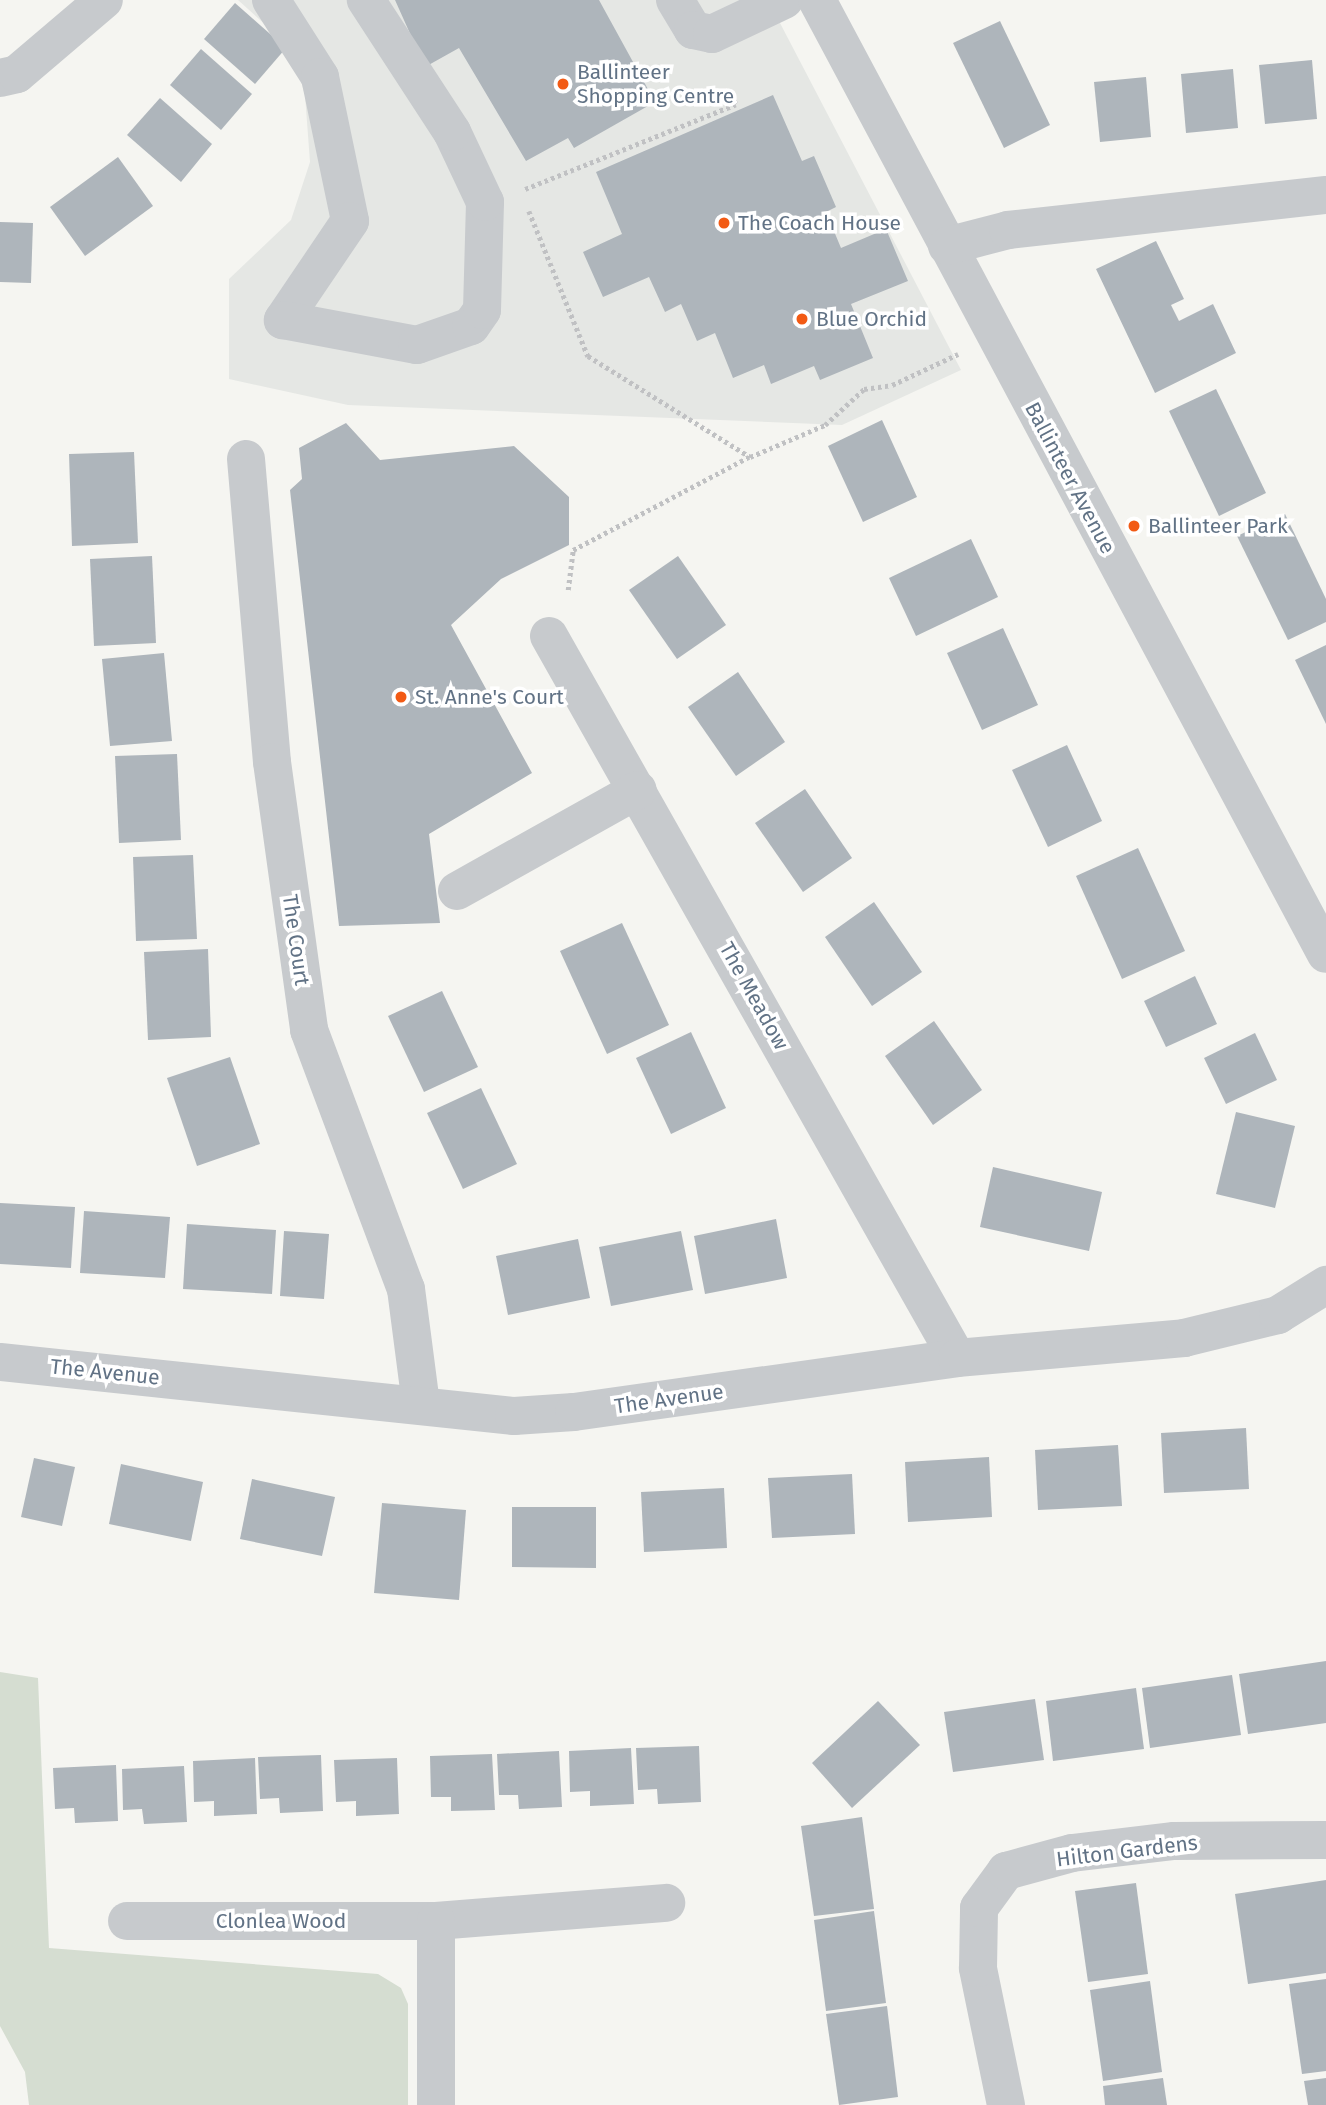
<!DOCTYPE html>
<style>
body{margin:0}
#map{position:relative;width:1326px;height:2105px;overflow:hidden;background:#f5f5f1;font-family:"Fira Sans",sans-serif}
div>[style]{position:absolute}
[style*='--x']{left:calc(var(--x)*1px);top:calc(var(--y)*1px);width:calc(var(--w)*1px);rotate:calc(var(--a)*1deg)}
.built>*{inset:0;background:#e5e7e4}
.green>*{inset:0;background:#d5ddd1}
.building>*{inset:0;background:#aeb5bb}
.path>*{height:4.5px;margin-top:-2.25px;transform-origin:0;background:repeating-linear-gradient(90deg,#c0c1c3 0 3.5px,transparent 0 7px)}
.minor>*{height:38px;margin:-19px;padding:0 19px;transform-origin:19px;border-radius:19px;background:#c7cacd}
.dots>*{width:19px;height:19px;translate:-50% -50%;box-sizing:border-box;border:4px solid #fff;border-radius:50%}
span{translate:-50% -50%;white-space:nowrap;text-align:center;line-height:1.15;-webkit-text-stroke:7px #fff;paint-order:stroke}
.poi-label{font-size:21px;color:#617285}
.left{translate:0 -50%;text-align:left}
.street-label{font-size:21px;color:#617285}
</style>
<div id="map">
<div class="built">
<div style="clip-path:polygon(238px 0,768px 0,961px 370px,842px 425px,348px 405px,229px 379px,229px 279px,291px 220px,310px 162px,305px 95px,291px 48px)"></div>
</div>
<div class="green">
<div style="clip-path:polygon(0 1672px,38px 1678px,49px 1948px,378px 1974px,401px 1988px,408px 2004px,408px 2105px,29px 2105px,25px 2072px,0 2026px)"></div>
</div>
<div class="building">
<div style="clip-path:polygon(395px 0,599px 0,655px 102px,574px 148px,568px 138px,526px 161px,459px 48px,425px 67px)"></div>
<div style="clip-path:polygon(235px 3px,286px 48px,255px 84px,204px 39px)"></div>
<div style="clip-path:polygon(1000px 21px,1050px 125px,1004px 148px,953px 43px)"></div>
<div style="clip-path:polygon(201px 49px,252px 94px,221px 130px,170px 85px)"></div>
<div style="clip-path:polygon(1312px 60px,1317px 119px,1265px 124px,1259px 65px)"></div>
<div style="clip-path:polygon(1233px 69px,1238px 128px,1186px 133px,1181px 74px)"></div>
<div style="clip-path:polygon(1146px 77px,1151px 137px,1100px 142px,1094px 82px)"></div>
<div style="clip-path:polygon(773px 95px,802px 161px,814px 156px,836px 207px,826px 212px,841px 248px,886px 229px,908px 281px,851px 304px,873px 358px,820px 380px,814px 366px,771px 384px,764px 365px,733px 378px,715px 333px,697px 341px,681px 304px,665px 312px,649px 277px,603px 297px,583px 252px,622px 234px,596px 172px)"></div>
<div style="clip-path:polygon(160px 98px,212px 144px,181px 182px,127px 135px)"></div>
<div style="clip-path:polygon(118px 157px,153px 206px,85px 256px,50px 207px)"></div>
<div style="clip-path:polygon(0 222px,33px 223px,31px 283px,0 282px)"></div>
<div style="clip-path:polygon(1156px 241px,1184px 299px,1171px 305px,1179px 321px,1213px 304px,1236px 353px,1155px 393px,1096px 269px)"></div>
<div style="clip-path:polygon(1216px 389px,1266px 493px,1219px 516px,1169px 411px)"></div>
<div style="clip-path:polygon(882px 420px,917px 497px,863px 522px,828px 446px)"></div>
<div style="clip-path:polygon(346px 423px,380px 460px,514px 446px,569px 497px,569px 545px,501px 579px,451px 625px,532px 773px,429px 834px,440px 923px,339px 926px,290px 490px,302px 479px,299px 448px)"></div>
<div style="clip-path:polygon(134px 452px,138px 543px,72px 546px,69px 454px)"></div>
<div style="clip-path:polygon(1285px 514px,1326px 599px,1326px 622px,1288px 640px,1237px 536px)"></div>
<div style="clip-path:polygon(971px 539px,998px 597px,916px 636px,889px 578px)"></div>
<div style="clip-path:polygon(152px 556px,156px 643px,94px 646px,90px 559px)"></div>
<div style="clip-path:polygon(678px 556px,726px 625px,677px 659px,629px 590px)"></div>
<div style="clip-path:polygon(1003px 628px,1038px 705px,982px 730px,947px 653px)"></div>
<div style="clip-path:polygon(1326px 645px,1326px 724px,1295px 660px)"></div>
<div style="clip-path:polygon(164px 653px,172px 741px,110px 746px,102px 659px)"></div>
<div style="clip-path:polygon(738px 672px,785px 742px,736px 776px,688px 707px)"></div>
<div style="clip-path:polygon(1067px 745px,1102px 821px,1048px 847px,1012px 770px)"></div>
<div style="clip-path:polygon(177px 754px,181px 840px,119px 843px,115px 756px)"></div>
<div style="clip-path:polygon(805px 789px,852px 858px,803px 892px,755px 823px)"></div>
<div style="clip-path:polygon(1138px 848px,1185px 951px,1122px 979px,1076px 876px)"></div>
<div style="clip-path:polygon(193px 855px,197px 939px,136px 941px,133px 857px)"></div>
<div style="clip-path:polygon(874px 902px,922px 972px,872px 1006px,825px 937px)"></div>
<div style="clip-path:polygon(622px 923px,669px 1025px,607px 1054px,560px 951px)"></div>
<div style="clip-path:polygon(208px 949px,211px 1037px,148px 1040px,144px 952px)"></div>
<div style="clip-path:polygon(1195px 976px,1217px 1024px,1166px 1047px,1144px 1001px)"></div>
<div style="clip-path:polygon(442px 991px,478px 1067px,424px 1092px,388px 1016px)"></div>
<div style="clip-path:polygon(934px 1021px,982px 1090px,933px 1125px,885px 1056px)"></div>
<div style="clip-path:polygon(691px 1032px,726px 1108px,671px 1134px,636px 1058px)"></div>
<div style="clip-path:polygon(1255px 1033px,1277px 1080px,1226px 1104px,1204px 1058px)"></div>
<div style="clip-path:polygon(230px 1057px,260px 1144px,197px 1166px,167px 1078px)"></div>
<div style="clip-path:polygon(481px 1088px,517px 1164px,463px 1189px,427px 1113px)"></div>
<div style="clip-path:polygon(1236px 1112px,1295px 1126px,1275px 1208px,1216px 1194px)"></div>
<div style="clip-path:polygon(993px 1167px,1102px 1192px,1089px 1251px,980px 1227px)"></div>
<div style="clip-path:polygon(0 1203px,75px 1207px,71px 1268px,0 1264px)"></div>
<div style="clip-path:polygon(84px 1211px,170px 1217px,165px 1278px,80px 1273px)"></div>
<div style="clip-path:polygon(776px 1219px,787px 1278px,705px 1294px,694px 1236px)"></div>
<div style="clip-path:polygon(187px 1224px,276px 1230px,272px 1294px,183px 1289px)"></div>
<div style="clip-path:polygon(284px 1231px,329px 1234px,324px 1299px,280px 1296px)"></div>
<div style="clip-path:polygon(681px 1231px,693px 1290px,611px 1306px,599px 1247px)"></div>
<div style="clip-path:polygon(578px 1239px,590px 1298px,508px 1315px,496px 1256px)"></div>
<div style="clip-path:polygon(1246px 1428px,1249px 1489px,1164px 1493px,1161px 1433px)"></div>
<div style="clip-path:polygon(1118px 1445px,1122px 1506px,1038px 1510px,1035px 1450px)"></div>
<div style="clip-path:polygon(989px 1457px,992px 1517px,908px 1522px,905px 1462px)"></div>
<div style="clip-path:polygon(34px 1458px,75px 1467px,62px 1526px,21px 1517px)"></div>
<div style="clip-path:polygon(121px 1464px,203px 1482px,191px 1541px,109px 1524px)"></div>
<div style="clip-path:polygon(852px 1474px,855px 1534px,772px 1538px,768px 1478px)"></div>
<div style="clip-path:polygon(252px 1479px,335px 1497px,322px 1556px,240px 1539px)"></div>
<div style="clip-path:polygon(724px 1488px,727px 1548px,644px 1552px,641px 1492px)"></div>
<div style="clip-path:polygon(382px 1503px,466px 1510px,459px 1600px,374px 1593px)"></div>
<div style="clip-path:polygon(512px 1507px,596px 1507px,596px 1568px,512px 1567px)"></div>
<div style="clip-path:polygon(1326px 1661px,1326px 1723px,1248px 1734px,1239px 1674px)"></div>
<div style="clip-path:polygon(1232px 1675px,1241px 1735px,1150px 1748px,1142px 1688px)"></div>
<div style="clip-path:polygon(1136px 1688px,1144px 1749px,1053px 1761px,1046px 1701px)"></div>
<div style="clip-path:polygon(1035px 1699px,1044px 1760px,953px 1772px,944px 1712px)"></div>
<div style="clip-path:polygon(878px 1701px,920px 1745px,852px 1808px,812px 1763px)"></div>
<div style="clip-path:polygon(699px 1746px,701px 1802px,658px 1804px,657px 1789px,638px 1790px,636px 1748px)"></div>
<div style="clip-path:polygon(631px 1748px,634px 1804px,590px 1806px,590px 1791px,570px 1792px,569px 1751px)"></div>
<div style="clip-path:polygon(559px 1751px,562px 1807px,519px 1809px,518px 1795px,499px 1795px,497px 1754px)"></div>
<div style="clip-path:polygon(492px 1754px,495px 1810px,451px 1811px,451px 1797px,431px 1797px,430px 1756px)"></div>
<div style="clip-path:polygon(321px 1755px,323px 1811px,280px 1813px,279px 1798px,260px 1799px,258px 1757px)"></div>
<div style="clip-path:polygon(255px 1758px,257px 1814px,214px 1816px,214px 1801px,194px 1802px,193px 1761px)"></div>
<div style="clip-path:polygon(397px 1758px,399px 1814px,356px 1816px,356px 1801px,336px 1802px,334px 1760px)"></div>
<div style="clip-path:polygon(116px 1765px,118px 1821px,75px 1823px,74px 1808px,55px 1809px,53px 1768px)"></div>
<div style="clip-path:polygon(184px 1766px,187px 1822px,144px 1824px,142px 1809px,123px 1810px,122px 1769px)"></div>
<div style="clip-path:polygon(862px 1817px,874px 1909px,814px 1916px,801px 1826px)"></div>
<div style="clip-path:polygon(1326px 1880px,1326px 1973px,1248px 1984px,1235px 1894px)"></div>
<div style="clip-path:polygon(1136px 1883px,1148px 1974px,1088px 1982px,1075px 1891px)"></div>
<div style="clip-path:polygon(874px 1911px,886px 2003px,826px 2011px,814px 1920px)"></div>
<div style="clip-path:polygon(1326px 1979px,1326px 2071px,1302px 2074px,1289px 1984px)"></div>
<div style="clip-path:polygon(1150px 1981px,1162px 2072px,1103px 2081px,1090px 1990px)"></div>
<div style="clip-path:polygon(887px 2006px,898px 2097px,839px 2105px,826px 2014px)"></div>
<div style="clip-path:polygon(1163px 2078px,1167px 2105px,1105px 2105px,1103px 2086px)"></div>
<div style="clip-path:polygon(1326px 2078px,1326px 2105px,1308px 2105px,1304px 2081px)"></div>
</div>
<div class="path">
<div style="--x:525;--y:189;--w:227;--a:-21.9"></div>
<div style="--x:736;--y:104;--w:12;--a:-125"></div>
<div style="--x:529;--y:211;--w:157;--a:67.9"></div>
<div style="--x:588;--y:356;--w:191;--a:31.9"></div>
<div style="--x:750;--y:457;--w:82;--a:-23.1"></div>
<div style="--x:825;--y:425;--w:53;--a:-42.7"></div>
<div style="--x:864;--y:389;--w:28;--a:-8"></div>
<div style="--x:892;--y:385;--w:73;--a:-25.2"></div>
<div style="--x:568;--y:590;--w:40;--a:-82.9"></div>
<div style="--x:573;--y:550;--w:199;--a:-27.9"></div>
</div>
<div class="minor">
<div style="--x:271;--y:0;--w:91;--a:57.5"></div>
<div style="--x:320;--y:77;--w:147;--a:78.2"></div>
<div style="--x:350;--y:221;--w:120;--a:124.1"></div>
<div style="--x:283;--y:320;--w:136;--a:10.6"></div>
<div style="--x:417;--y:345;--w:57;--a:-19.4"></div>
<div style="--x:471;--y:326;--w:19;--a:-55"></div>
<div style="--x:482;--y:310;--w:108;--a:-88.4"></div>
<div style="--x:485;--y:202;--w:77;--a:-115.2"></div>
<div style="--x:452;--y:132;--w:158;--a:-123.1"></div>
<div style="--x:675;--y:0;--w:35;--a:59"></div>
<div style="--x:693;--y:30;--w:19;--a:12"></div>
<div style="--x:712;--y:34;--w:80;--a:-25.3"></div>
<div style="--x:817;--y:0;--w:1081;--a:61.92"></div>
<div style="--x:0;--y:78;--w:17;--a:-13"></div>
<div style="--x:17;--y:74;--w:114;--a:-40.4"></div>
<div style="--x:947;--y:246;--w:63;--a:-14.7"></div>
<div style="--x:1008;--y:230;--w:320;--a:-6.3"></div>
<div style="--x:246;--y:459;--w:304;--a:85.1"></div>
<div style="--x:272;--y:762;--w:271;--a:82.1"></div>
<div style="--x:309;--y:1030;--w:277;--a:69.5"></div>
<div style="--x:406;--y:1289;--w:116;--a:82.6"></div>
<div style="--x:549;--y:636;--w:829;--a:60.53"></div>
<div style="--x:457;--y:891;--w:207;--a:-29.2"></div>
<div style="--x:0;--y:1362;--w:517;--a:6"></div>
<div style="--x:514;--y:1416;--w:60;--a:-3.8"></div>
<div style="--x:574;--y:1412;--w:387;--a:-8"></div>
<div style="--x:957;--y:1358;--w:228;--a:-5"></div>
<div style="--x:1184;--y:1338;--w:97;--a:-13.7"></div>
<div style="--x:1278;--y:1315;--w:57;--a:-32"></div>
<div style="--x:127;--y:1921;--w:309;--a:0"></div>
<div style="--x:436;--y:1921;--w:231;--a:-4.5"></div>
<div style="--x:436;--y:1921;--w:184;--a:90"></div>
<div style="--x:1006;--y:2105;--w:140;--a:-101.6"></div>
<div style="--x:978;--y:1968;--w:60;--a:-89"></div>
<div style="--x:979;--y:1908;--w:46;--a:-53.9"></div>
<div style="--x:1006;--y:1871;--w:68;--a:-15.3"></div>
<div style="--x:1072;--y:1853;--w:103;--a:-6.7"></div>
<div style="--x:1174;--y:1841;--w:152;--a:-0.4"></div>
</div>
<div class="dots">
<div style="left:563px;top:84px;background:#f25a14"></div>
<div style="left:724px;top:223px;background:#f25a14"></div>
<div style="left:802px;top:319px;background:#f25a14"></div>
<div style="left:1134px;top:526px;background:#f25a14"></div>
<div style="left:401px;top:697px;background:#f25a14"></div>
</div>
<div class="poi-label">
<span class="left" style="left:577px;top:84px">Ballinteer<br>Shopping Centre</span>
<span class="left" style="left:738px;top:223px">The Coach House</span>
<span class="left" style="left:816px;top:319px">Blue Orchid</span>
<span class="left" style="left:1148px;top:526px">Ballinteer Park</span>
<span class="left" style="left:415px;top:697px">St. Anne's Court</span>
</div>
<div class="street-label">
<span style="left:1070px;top:478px;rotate:62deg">Ballinteer Avenue</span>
<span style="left:296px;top:940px;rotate:82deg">The Court</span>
<span style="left:754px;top:996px;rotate:61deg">The Meadow</span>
<span style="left:105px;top:1372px;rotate:6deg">The Avenue</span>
<span style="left:669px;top:1399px;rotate:-8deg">The Avenue</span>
<span style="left:1127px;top:1851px;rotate:-7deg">Hilton Gardens</span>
<span style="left:281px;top:1921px">Clonlea Wood</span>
</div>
</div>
